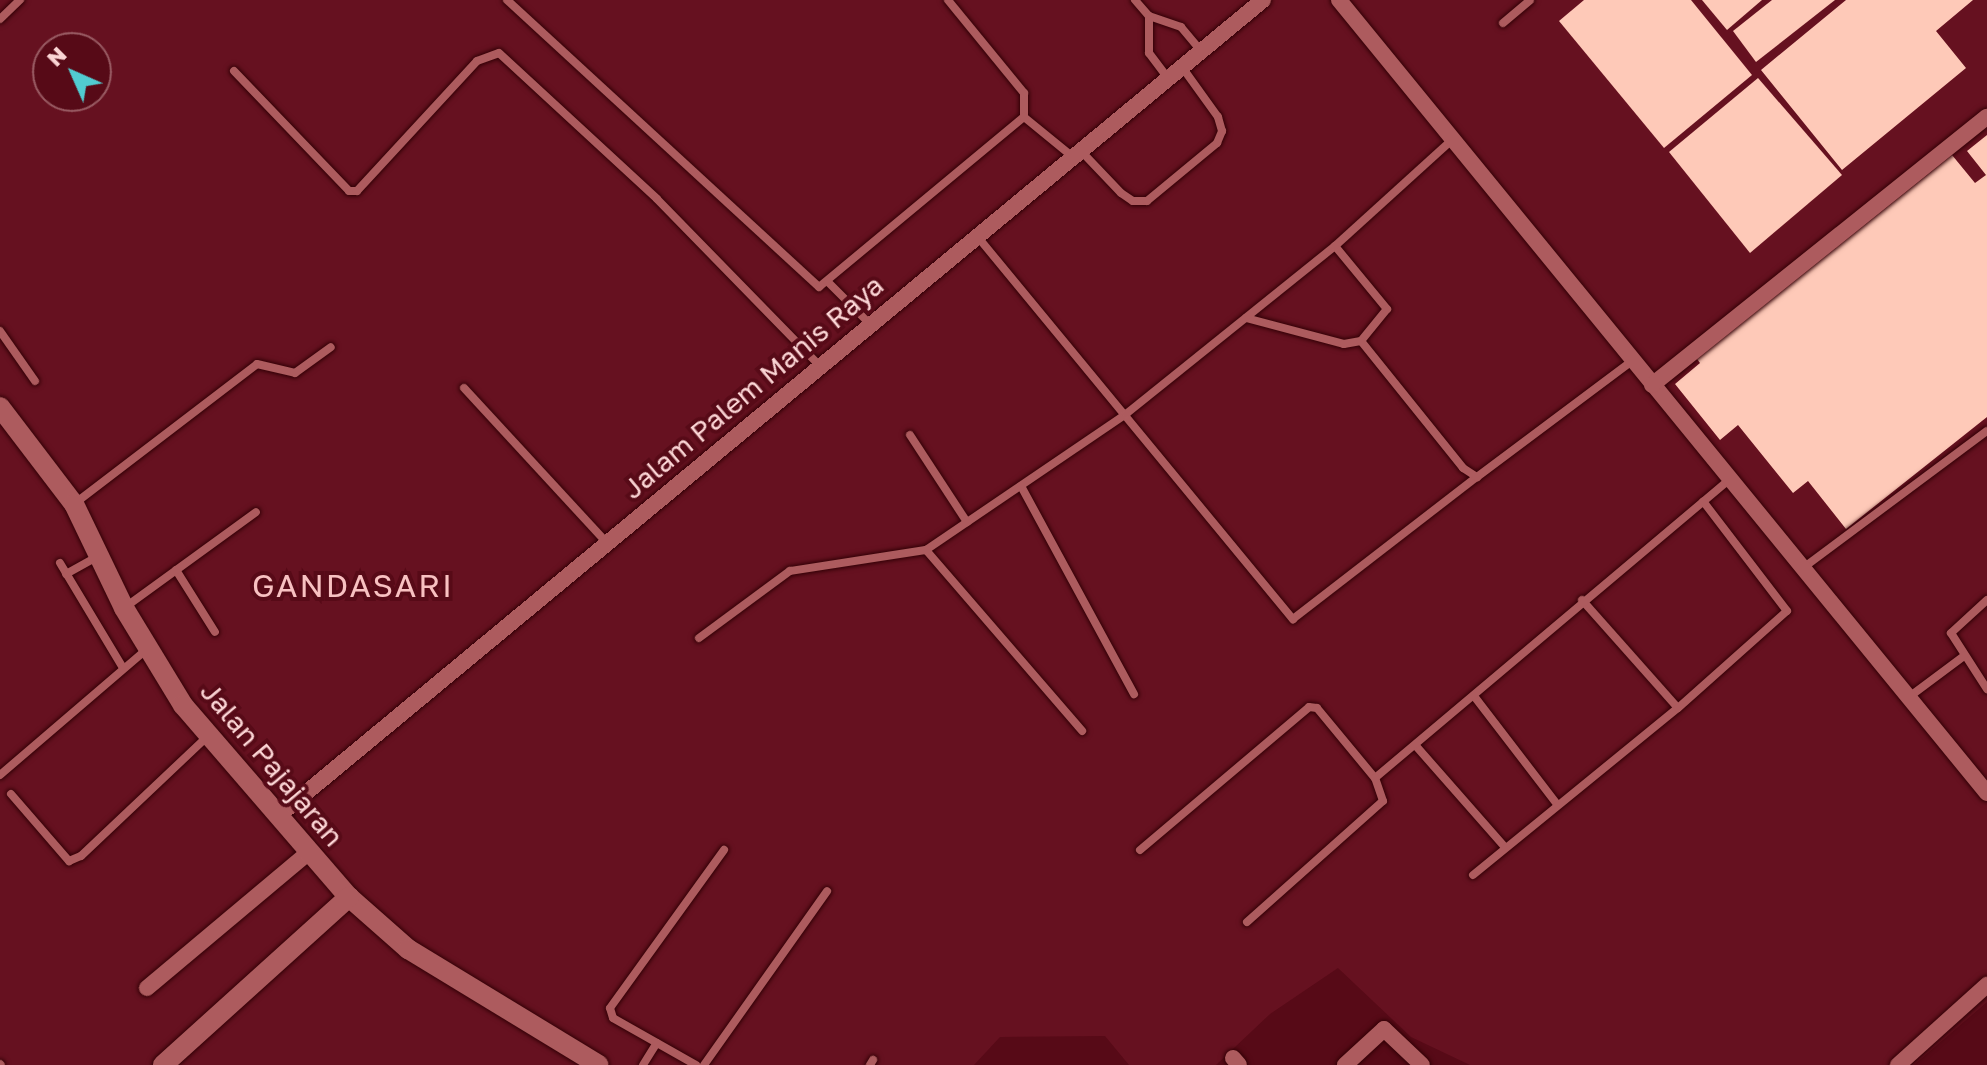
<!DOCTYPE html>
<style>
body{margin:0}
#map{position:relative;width:1987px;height:1065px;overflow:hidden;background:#570a17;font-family:"Golos Text",sans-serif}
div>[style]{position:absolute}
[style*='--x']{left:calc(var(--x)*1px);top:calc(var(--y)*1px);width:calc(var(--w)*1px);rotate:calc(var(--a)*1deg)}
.built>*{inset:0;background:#661120}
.building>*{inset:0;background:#fec9b8}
.roads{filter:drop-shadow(0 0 2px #320006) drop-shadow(0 0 2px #320006)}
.lane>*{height:8px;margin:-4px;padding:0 4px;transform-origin:4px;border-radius:4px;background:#ad5b5e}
.street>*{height:16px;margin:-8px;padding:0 8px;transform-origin:8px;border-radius:8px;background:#ad5b5e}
.secondary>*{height:20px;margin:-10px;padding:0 10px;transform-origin:10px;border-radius:10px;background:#ad5b5e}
span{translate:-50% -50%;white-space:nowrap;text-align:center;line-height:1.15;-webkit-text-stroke:8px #570a17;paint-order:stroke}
.street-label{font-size:28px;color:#fbd5d5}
.quarter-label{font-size:32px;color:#f8c1c1;letter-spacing:2px}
.north{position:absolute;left:32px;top:32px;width:80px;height:80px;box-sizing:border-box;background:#570a17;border:2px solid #995b63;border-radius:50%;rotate:315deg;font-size:22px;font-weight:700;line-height:32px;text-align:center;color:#fbd5d5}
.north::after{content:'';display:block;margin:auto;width:28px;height:36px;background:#51ccd1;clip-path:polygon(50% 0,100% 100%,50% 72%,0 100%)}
</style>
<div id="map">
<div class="built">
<div style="clip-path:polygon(evenodd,0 0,1987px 0,1987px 1002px,1914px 1065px,1470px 1065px,1411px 1037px,1338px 968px,1270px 1014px,1216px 1065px,1129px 1065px,1105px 1036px,1000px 1037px,974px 1065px,0 1065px,0 0,48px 48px,96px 48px,96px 96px,48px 96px,48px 48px)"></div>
</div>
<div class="building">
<div style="clip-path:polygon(1584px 0,1691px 0,1752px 75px,1664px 148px,1559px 21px)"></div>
<div style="clip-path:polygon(1702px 0,1762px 0,1727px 30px)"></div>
<div style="clip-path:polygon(1772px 0,1835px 0,1756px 62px,1733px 31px)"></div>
<div style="clip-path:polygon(1846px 0,1973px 0,1936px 31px,1966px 68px,1842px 170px,1761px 70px)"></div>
<div style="clip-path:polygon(1758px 78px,1842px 175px,1750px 253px,1669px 152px)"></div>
<div style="clip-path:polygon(1987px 135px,1987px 417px,1846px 529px,1808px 481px,1793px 493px,1738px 425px,1720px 440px,1675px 384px,1700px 363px,1697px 359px,1952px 155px,1975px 183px,1986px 175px,1967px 151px)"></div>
</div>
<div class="roads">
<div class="lane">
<div style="--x:507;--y:0;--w:424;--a:42.6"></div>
<div style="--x:819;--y:287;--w:266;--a:-39.7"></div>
<div style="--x:1024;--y:117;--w:24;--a:-90"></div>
<div style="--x:1024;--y:93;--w:120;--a:-129.3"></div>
<div style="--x:1135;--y:0;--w:21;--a:49"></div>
<div style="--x:1149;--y:16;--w:34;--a:19"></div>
<div style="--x:1181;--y:27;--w:31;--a:50"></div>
<div style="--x:1149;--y:16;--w:37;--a:90"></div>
<div style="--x:1149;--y:53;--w:31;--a:53"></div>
<div style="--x:0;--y:19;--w:28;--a:-44"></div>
<div style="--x:1503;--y:23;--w:35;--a:-40"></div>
<div style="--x:234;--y:71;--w:166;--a:46.2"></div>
<div style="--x:349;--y:191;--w:8;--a:0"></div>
<div style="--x:357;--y:191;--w:177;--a:-47.3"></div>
<div style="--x:477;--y:61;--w:23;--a:-20"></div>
<div style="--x:499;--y:53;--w:215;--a:42.7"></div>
<div style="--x:657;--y:199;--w:233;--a:45.7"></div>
<div style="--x:1024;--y:117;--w:63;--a:39.2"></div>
<div style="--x:1081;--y:151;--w:58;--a:46.4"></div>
<div style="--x:1121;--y:193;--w:14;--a:34"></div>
<div style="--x:1133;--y:201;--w:14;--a:0"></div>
<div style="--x:1147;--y:201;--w:91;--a:-39.6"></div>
<div style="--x:1217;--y:143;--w:13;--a:-67"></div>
<div style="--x:1222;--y:131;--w:15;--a:-106"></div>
<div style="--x:1218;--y:117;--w:62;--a:-125.8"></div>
<div style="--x:977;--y:236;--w:497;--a:50.5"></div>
<div style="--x:1293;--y:619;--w:232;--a:-37.7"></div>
<div style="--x:1335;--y:246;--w:82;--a:50.5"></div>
<div style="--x:1387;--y:309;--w:41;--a:129.1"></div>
<div style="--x:828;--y:282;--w:59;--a:45"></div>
<div style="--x:1246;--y:318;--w:101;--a:14.9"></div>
<div style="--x:1344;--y:344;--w:17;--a:-10"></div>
<div style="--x:1361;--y:341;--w:163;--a:51.2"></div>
<div style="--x:1463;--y:468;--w:17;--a:33"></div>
<div style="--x:1477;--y:477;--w:194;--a:-36.8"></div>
<div style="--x:0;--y:331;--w:61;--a:55"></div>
<div style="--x:464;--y:388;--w:211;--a:47.3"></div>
<div style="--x:910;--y:435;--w:104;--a:56.8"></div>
<div style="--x:1021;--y:486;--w:237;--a:61.5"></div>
<div style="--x:74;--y:504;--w:230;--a:-37.4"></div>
<div style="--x:257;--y:364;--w:39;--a:13"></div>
<div style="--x:295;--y:373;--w:44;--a:-35.8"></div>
<div style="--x:926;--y:550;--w:239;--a:49.2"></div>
<div style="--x:60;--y:563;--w:122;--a:59"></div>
<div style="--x:1803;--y:568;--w:229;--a:-36.7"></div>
<div style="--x:176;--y:570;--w:73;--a:57.8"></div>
<div style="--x:66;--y:574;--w:35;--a:-29"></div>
<div style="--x:1582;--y:600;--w:144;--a:48.4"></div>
<div style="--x:1987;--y:600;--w:49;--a:137.5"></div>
<div style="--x:1951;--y:633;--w:67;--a:57.3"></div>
<div style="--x:124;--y:608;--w:163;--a:-36"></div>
<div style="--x:699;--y:638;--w:113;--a:-36.4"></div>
<div style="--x:790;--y:571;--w:138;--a:-8.8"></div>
<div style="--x:926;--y:550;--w:242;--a:-34.2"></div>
<div style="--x:1126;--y:414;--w:268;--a:-38.8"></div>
<div style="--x:1335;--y:246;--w:156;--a:-42.2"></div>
<div style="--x:1474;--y:696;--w:136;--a:52.5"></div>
<div style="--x:1909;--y:697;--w:69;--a:-36.7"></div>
<div style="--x:1416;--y:746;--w:133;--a:48.7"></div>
<div style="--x:0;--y:775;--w:194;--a:-40.6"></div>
<div style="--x:11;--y:794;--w:89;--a:49.1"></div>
<div style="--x:69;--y:861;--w:13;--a:-23"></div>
<div style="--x:81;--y:856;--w:173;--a:-43.4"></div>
<div style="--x:1140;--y:850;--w:221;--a:-40.2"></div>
<div style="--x:1309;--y:707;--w:8;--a:7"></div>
<div style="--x:1317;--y:708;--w:91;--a:50.4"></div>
<div style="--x:1375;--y:778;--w:463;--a:-40.1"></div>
<div style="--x:1473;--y:875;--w:264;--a:-39.2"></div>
<div style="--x:1678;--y:708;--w:146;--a:-41.7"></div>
<div style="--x:1787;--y:611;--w:138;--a:-127.4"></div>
<div style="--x:1247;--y:922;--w:182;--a:-41.7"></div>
<div style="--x:1383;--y:801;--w:24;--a:-109"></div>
<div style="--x:0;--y:1064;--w:1;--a:45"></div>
<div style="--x:643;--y:1065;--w:26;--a:-58"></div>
<div style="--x:696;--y:1065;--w:95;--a:-150.5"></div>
<div style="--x:613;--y:1018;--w:10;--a:-107"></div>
<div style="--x:610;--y:1008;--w:195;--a:-54.2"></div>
<div style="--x:704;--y:1065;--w:213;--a:-54.7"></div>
<div style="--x:870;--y:1065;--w:6;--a:-59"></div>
</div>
<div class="street">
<div style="--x:1339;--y:0;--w:1024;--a:50.75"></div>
<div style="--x:1652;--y:385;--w:429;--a:-38.7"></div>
<div style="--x:278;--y:816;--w:1279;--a:-39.64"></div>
<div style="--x:147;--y:988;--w:212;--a:-40"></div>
<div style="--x:1233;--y:1058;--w:9;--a:49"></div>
<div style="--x:1345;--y:1065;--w:53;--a:-42.7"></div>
<div style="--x:1384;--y:1029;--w:52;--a:43.5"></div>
<div style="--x:1898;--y:1065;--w:120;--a:-42"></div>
</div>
<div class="secondary">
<div style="--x:0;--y:407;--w:122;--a:52.7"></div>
<div style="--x:74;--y:504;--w:115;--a:64.3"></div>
<div style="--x:124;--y:608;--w:114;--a:58.7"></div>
<div style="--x:183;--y:705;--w:254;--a:49.2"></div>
<div style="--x:349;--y:897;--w:79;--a:41.4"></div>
<div style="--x:408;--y:949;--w:223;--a:31.3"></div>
<div style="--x:163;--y:1065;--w:251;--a:-42.1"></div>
</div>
</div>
<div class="street-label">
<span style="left:753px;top:387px;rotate:-40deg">Jalam Palem Manis Raya</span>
<span style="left:272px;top:764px;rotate:50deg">Jalan Pajajaran</span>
</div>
<div class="quarter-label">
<span style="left:353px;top:585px">GANDASARI</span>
</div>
<div class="north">N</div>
</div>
